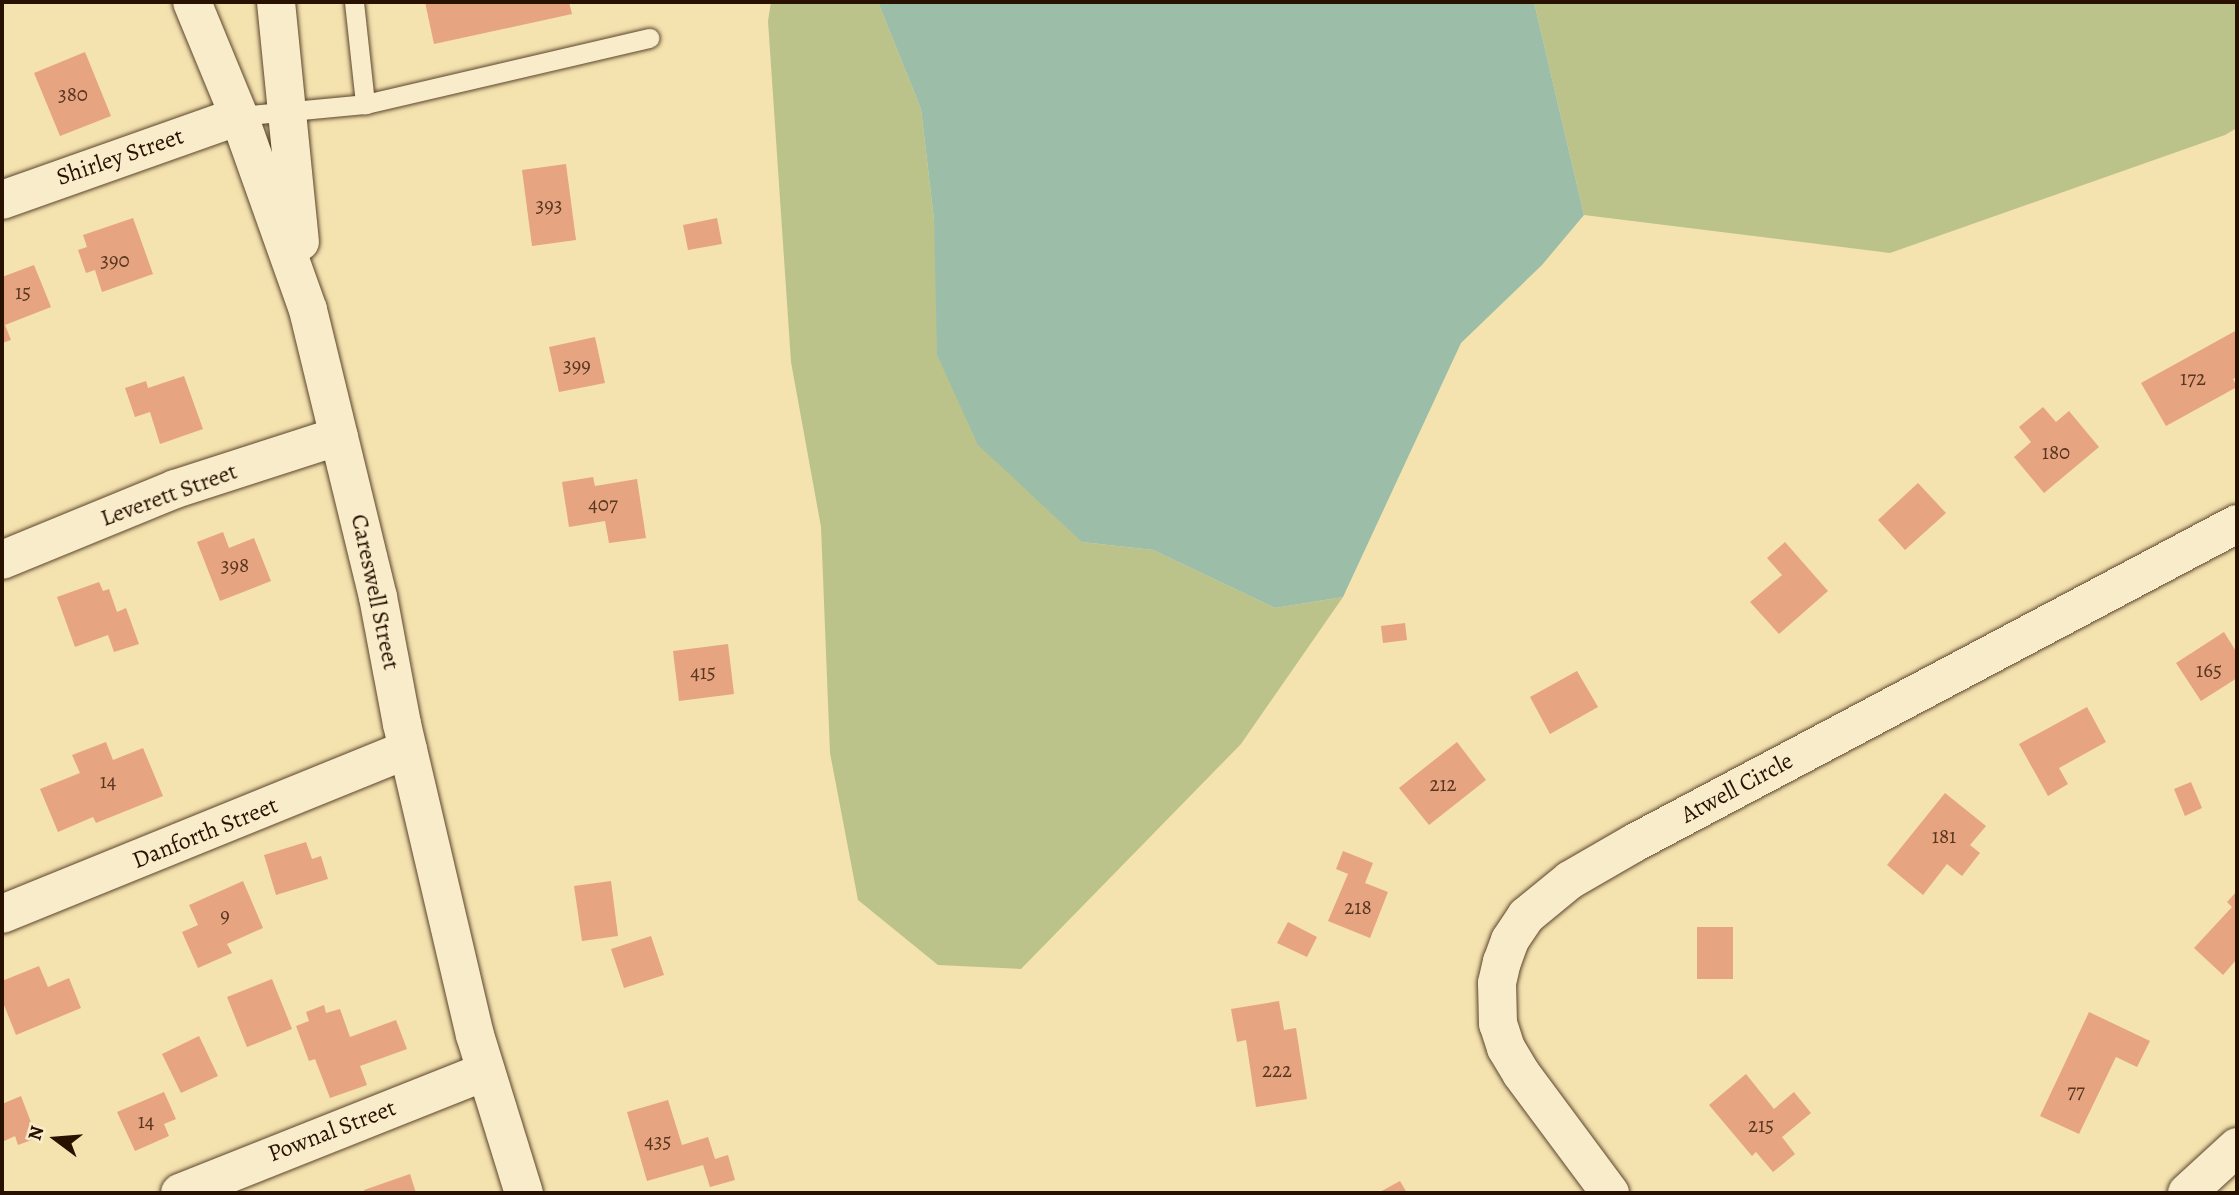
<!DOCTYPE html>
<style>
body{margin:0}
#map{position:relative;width:2239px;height:1195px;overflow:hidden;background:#f4e2af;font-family:Alegreya,serif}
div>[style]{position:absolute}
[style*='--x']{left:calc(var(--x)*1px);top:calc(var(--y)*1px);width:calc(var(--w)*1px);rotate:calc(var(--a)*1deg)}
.green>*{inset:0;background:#bbc38b}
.water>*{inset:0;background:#9cbea8}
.building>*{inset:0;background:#e7a480}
.roads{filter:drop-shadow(0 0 2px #5c452c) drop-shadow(0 0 2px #5c452c)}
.lane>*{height:19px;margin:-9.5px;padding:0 9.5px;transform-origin:9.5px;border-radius:9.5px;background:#f8eccb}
.street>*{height:38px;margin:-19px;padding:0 19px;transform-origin:19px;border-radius:19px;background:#f8eccb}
.secondary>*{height:38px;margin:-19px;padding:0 19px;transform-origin:19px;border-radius:19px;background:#f8eccb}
span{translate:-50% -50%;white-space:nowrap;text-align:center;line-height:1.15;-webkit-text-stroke:7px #f8eccb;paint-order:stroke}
.number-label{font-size:21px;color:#583620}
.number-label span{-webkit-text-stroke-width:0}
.street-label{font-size:24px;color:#291100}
.frame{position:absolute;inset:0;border:4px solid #291100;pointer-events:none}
.north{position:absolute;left:21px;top:1104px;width:70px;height:70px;-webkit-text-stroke:5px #f8eccb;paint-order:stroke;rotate:286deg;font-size:19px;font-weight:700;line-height:28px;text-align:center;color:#291100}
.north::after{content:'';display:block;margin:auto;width:24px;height:32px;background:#291100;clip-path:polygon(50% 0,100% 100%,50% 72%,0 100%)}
</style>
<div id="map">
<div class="green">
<div style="clip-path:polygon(771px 2px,878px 2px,921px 109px,934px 220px,1082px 542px,1153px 550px,1275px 608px,1343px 597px,1241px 744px,1021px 969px,938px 965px,858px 900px,830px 753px,821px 527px,791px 362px,768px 21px)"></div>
<div style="clip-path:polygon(1534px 2px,2237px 2px,2237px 128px,2225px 135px,1890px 253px,1584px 215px)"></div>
</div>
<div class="water">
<div style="clip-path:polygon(878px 2px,1534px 2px,1584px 215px,1542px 265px,1461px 343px,1343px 597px,1275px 608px,1153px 550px,1082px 542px,978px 445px,937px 355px,934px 220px,921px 109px)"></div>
</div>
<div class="building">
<div style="clip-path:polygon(425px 2px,569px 2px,572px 14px,434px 44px)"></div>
<div style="clip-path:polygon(85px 52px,111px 116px,60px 136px,34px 73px)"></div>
<div style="clip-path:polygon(566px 164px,576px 240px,532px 246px,522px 170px)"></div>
<div style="clip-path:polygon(133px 218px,153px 274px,102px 292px,95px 270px,86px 273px,78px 250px,87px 247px,83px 235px)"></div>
<div style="clip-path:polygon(717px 218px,722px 244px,688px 250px,683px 225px)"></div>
<div style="clip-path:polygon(34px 265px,51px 307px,5px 325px,11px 340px,2px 343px,2px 277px)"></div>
<div style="clip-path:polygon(2237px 330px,2237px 377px,2233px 379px,2237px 387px,2166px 426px,2141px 383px)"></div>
<div style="clip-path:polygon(595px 337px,605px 383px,559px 392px,549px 347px)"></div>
<div style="clip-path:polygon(184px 376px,203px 429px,160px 444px,150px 412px,135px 417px,125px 388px,146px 381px,148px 388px)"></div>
<div style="clip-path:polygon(2043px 407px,2056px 422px,2069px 411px,2099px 447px,2044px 493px,2014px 457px,2031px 442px,2019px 427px)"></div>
<div style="clip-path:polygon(593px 477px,595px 486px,637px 479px,646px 538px,609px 543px,605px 521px,569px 527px,562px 482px)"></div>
<div style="clip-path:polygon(1918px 483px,1946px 513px,1905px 550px,1878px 520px)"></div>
<div style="clip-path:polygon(223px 532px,229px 548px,254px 538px,271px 581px,220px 601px,197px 542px)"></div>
<div style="clip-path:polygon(1785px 542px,1828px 591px,1779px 634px,1750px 602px,1782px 575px,1767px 558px)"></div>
<div style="clip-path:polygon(99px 582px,103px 591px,109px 589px,117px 612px,126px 608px,139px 644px,114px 652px,108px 635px,75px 647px,57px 597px)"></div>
<div style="clip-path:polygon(1405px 623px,1407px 640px,1383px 643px,1381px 626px)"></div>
<div style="clip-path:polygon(2224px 632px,2237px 653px,2237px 678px,2201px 701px,2176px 663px)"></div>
<div style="clip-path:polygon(728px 644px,734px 694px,679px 701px,673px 651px)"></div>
<div style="clip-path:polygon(1577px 671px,1598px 707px,1550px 734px,1530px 697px)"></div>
<div style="clip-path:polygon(2087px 707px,2106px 742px,2059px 768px,2068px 784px,2048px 796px,2019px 744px)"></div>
<div style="clip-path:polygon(106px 742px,113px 760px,143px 748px,163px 796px,96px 823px,93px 817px,58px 832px,40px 789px,80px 773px,72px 755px)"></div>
<div style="clip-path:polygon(1457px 742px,1486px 780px,1429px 825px,1399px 788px)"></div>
<div style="clip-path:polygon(2191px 782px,2202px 808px,2185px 816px,2174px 789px)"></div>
<div style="clip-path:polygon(1945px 793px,1986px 826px,1970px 845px,1980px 853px,1962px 876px,1947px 864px,1923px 895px,1887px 865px)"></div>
<div style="clip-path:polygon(306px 842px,312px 859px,321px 856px,328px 879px,276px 895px,264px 855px)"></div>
<div style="clip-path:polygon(1343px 851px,1373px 863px,1365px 883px,1388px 892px,1370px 938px,1328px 921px,1348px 874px,1336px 869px)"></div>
<div style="clip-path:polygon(243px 881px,263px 928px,227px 944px,232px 953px,198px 968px,182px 932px,198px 925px,189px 905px)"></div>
<div style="clip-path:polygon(611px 881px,618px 936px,582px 941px,574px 886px)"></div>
<div style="clip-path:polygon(2237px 891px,2237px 959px,2223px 975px,2194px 948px,2232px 907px,2227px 902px)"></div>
<div style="clip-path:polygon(1288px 922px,1317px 937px,1307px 957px,1277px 943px)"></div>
<div style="clip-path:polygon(1697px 927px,1733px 927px,1733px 979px,1697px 979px)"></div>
<div style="clip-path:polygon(651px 936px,664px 975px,624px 988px,611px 949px)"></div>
<div style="clip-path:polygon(39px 966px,48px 987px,69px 978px,81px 1008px,16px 1035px,2px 1000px,2px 981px)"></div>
<div style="clip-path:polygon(272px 979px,292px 1029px,247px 1047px,227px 997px)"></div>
<div style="clip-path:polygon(1279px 1001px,1284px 1030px,1296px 1028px,1307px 1099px,1256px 1107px,1246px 1040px,1237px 1042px,1231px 1009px)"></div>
<div style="clip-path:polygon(324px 1005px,326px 1013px,340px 1009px,350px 1037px,396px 1020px,407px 1049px,360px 1066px,367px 1085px,330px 1098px,315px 1059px,309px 1061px,296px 1026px,309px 1021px,306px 1012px)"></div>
<div style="clip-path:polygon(2089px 1012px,2150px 1041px,2137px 1067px,2116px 1057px,2079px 1134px,2040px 1116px)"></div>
<div style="clip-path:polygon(199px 1036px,218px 1076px,181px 1093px,162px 1054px)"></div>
<div style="clip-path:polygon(1746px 1074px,1774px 1109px,1794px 1092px,1811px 1113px,1782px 1137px,1795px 1154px,1773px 1172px,1756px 1152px,1752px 1156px,1709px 1105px)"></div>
<div style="clip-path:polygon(164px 1092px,176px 1119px,164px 1124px,169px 1136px,135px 1151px,117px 1112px)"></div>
<div style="clip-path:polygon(21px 1096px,37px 1138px,18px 1145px,15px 1136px,2px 1142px,2px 1104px)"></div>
<div style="clip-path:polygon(668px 1100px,682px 1145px,708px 1137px,715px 1159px,728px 1155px,735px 1180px,710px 1187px,703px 1165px,647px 1181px,627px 1112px)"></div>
<div style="clip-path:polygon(410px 1174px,416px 1193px,365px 1193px,364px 1190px)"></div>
<div style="clip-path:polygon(1400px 1181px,1407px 1193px,1378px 1193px)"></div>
</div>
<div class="roads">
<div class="lane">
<div style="--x:354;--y:2;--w:103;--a:83.8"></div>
<div style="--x:239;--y:116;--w:127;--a:-5.4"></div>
<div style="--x:365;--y:104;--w:292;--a:-13.1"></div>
</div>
<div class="street">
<div style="--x:2;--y:200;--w:251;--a:-19.5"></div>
<div style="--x:2;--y:560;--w:187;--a:-22.3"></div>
<div style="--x:175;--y:489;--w:172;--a:-17.9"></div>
<div style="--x:2;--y:914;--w:438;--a:-22.1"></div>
<div style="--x:180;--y:1193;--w:329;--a:-21.7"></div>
<div style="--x:1610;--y:1193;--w:149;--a:-126.6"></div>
<div style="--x:1521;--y:1073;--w:29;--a:-121"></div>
<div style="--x:1506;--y:1048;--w:25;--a:-108"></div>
<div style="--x:1498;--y:1024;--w:41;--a:-91.4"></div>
<div style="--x:1497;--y:983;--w:22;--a:-77"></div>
<div style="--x:1502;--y:962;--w:23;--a:-70"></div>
<div style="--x:1510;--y:940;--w:29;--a:-56"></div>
<div style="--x:1526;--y:916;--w:57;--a:-39.3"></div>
<div style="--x:1570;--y:880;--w:74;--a:-30"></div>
<div style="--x:1634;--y:843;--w:682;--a:-27.88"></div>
<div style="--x:2187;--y:1193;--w:68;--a:-42.6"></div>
</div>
<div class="secondary">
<div style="--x:192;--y:2;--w:123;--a:67.6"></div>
<div style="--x:239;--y:116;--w:206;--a:70.4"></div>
<div style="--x:308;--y:310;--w:295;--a:76.3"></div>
<div style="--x:378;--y:597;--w:129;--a:79.3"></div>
<div style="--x:402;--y:724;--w:319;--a:76.8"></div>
<div style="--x:475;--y:1035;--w:165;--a:72.8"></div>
<div style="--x:276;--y:2;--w:241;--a:84.3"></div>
</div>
</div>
<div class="number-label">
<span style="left:73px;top:94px">380</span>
<span style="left:549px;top:205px">393</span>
<span style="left:115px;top:260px">390</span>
<span style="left:23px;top:292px">15</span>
<span style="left:577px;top:365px">399</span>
<span style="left:2193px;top:378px">172</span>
<span style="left:2056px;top:452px">180</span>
<span style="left:603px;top:504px">407</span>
<span style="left:235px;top:565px">398</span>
<span style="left:2209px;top:670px">165</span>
<span style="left:703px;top:672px">415</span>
<span style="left:108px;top:781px">14</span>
<span style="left:1443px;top:784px">212</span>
<span style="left:1944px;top:836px">181</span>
<span style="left:1358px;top:907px">218</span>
<span style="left:225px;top:915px">9</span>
<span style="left:1277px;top:1070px">222</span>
<span style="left:2076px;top:1091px">77</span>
<span style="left:146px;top:1121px">14</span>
<span style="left:1761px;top:1125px">215</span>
<span style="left:658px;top:1141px">435</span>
</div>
<div class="street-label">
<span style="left:120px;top:157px;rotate:-19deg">Shirley Street</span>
<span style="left:169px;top:495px;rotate:-20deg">Leverett Street</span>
<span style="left:375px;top:592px;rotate:78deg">Careswell Street</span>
<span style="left:1737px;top:788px;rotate:-28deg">Atwell Circle</span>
<span style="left:205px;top:833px;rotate:-22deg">Danforth Street</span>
<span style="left:332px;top:1131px;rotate:-21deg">Pownal Street</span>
</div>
<div class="frame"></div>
<div class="north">N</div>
</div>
